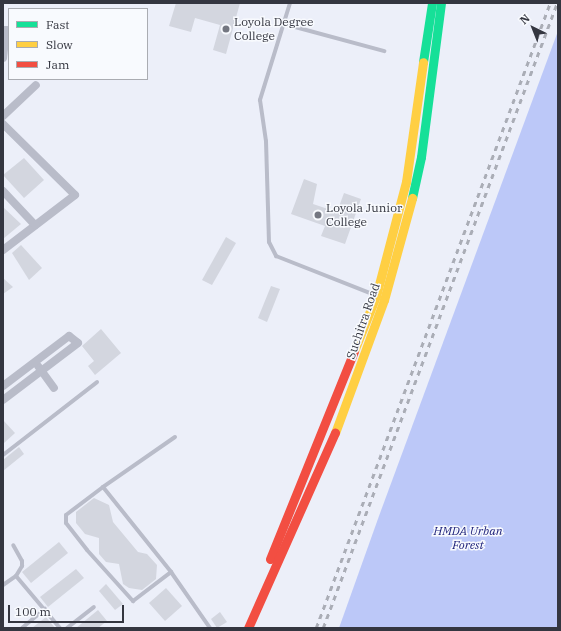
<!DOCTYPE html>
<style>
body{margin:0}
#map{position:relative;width:561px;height:631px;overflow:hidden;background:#eceff9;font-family:"IBM Plex Serif",serif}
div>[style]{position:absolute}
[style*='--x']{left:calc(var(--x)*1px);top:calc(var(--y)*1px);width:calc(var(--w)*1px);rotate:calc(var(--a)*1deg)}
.forest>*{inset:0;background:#bcc8f8}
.building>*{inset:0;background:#d3d6df}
.lane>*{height:4px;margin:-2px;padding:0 2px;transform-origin:2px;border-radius:2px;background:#b9bcc9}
.street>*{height:8px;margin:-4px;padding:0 4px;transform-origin:4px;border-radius:4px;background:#b9bcc9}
.fast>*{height:9px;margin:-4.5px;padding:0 4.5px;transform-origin:4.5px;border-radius:4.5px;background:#16e098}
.slow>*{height:9px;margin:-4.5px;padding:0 4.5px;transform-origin:4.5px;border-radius:4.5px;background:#ffcf43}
.jam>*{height:9px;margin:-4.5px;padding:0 4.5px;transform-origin:4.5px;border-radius:4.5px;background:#f24e42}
.rail>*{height:2.5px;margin-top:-1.25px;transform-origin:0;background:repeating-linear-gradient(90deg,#aaadb6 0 5px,transparent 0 10px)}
.dots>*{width:11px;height:11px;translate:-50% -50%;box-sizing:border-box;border:2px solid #f8fafe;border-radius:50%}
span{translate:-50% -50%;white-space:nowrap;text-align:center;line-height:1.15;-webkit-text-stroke:3px #f8fafe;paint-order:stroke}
.poi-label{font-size:12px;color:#343640}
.left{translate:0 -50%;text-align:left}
.street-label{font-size:12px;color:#343640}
.park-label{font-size:12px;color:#1e227b;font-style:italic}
.frame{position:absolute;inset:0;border:4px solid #343640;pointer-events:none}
.legend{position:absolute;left:8px;top:8px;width:140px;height:72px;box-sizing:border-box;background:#f8fafe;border:1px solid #aaacb2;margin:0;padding:5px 7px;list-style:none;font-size:12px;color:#343640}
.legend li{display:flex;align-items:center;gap:8px;height:20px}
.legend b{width:20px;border:1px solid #aaacb2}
.north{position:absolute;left:513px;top:8px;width:40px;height:40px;-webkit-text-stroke:3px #f8fafe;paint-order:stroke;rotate:317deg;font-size:11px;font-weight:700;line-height:16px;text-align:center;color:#343640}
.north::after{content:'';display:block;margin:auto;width:14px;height:18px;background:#343640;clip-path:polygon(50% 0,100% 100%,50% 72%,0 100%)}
.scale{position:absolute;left:8px;top:605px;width:116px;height:18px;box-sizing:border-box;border:2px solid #343640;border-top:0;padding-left:5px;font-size:12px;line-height:14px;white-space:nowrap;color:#343640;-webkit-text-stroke:3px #f8fafe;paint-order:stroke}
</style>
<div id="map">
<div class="forest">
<div style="clip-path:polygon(558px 31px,558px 628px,339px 628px,379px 516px)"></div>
</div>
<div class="building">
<div style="clip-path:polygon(176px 3px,240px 3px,226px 54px,213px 50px,220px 25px,195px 18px,191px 32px,169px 26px)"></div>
<div style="clip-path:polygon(24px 158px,44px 180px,24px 198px,3px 175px)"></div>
<div style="clip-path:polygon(304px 179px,317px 184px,313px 204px,337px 212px,344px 193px,361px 199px,345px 244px,321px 236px,325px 226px,291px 214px)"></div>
<div style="clip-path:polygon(3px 207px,21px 224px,3px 239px)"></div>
<div style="clip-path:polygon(226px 237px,236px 243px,212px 285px,202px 280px)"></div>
<div style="clip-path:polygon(21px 245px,42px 268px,29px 280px,12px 253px)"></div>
<div style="clip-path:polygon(3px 278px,13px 287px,3px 294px)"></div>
<div style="clip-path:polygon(271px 286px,280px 289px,267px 322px,258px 318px)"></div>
<div style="clip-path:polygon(101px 329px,121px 353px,95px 375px,88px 366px,94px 361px,82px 346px)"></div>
<div style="clip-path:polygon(3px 420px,15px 433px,3px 444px)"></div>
<div style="clip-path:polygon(19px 447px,24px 454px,3px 471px,3px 460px)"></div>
<div style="clip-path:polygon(94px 498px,109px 505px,113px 522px,138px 552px,147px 554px,157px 565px,156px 579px,142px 590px,129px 588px,123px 584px,119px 564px,106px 562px,99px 554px,99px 538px,85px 534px,76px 523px,76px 512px)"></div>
<div style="clip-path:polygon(59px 542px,68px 553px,31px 583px,22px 572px)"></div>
<div style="clip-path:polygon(76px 569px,84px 578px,48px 607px,40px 597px)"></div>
<div style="clip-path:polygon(106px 584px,123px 604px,115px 610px,99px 591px)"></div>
<div style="clip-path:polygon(166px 588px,182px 606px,165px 621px,149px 603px)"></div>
<div style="clip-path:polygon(98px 610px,107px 621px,98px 628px,76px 628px)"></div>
<div style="clip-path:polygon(220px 612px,227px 622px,217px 628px,211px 619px)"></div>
<div style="clip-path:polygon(46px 617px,55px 628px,32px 628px)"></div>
</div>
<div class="lane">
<div style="--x:290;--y:3;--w:102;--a:107.2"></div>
<div style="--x:260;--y:100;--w:41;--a:81.7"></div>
<div style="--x:266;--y:141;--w:101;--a:88.3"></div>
<div style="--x:269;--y:242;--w:16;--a:63"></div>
<div style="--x:276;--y:256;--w:106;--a:21.5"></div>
<div style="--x:284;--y:24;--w:104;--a:15.1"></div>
<div style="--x:175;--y:437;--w:88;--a:145.2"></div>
<div style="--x:103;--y:487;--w:109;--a:51.3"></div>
<div style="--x:171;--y:572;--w:68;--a:55.1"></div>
<div style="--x:3;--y:455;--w:119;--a:-37.8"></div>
<div style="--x:103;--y:487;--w:46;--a:142.9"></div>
<div style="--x:66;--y:515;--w:8;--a:90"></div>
<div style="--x:66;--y:523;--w:34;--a:52"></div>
<div style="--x:87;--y:550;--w:69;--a:48"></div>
<div style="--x:133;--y:601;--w:48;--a:-37.3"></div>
<div style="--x:16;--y:576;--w:68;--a:49.8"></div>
<div style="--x:3;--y:585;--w:16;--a:-35"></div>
<div style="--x:16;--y:576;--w:12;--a:-59"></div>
<div style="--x:22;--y:566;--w:5;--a:-90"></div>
<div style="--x:22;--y:561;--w:18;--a:-119"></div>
<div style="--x:22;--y:628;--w:30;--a:-40"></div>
<div style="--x:67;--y:628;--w:34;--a:-38"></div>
</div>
<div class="street">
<div style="--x:3;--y:30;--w:3;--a:0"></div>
<div style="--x:6;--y:30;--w:28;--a:96"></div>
<div style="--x:3;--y:116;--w:45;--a:-43.2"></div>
<div style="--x:3;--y:124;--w:101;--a:44.6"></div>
<div style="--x:75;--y:195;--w:91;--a:142.6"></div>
<div style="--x:3;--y:191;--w:47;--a:46.7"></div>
<div style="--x:38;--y:366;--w:27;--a:54"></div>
<div style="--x:3;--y:386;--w:83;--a:-37.1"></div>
<div style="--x:69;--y:336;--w:11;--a:38"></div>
<div style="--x:78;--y:343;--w:94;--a:142.8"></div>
</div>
<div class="fast">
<div style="--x:423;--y:62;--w:60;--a:-81.3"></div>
<div style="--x:412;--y:198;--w:42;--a:-77.6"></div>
<div style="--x:421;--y:157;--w:155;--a:-82.6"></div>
</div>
<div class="slow">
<div style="--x:354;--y:351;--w:59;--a:-68.2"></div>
<div style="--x:376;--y:296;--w:118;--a:-75.3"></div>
<div style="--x:406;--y:182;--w:121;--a:-81.9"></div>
<div style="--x:335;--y:433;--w:142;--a:-69.8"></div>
<div style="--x:384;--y:300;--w:106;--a:-74.6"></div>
</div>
<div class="jam">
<div style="--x:270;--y:559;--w:224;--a:-68"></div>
<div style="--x:248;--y:628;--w:214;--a:-66"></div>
</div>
<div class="rail">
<div style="--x:316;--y:628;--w:667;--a:-69.47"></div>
<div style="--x:323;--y:628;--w:667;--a:-69.47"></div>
</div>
<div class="dots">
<div style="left:226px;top:29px;background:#747781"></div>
<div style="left:318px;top:215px;background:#747781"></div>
</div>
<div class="poi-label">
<span class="left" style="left:234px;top:29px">Loyola Degree<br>College</span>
<span class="left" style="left:326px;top:215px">Loyola Junior<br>College</span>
</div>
<div class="street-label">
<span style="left:363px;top:321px;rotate:-71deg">Suchitra Road</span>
</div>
<div class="park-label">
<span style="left:468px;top:538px">HMDA Urban<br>Forest</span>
</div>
<div class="frame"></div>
<ul class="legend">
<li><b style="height:5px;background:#16e098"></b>Fast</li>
<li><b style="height:5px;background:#ffcf43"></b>Slow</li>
<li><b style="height:5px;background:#f24e42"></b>Jam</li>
</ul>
<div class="north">N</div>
<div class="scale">100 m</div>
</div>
